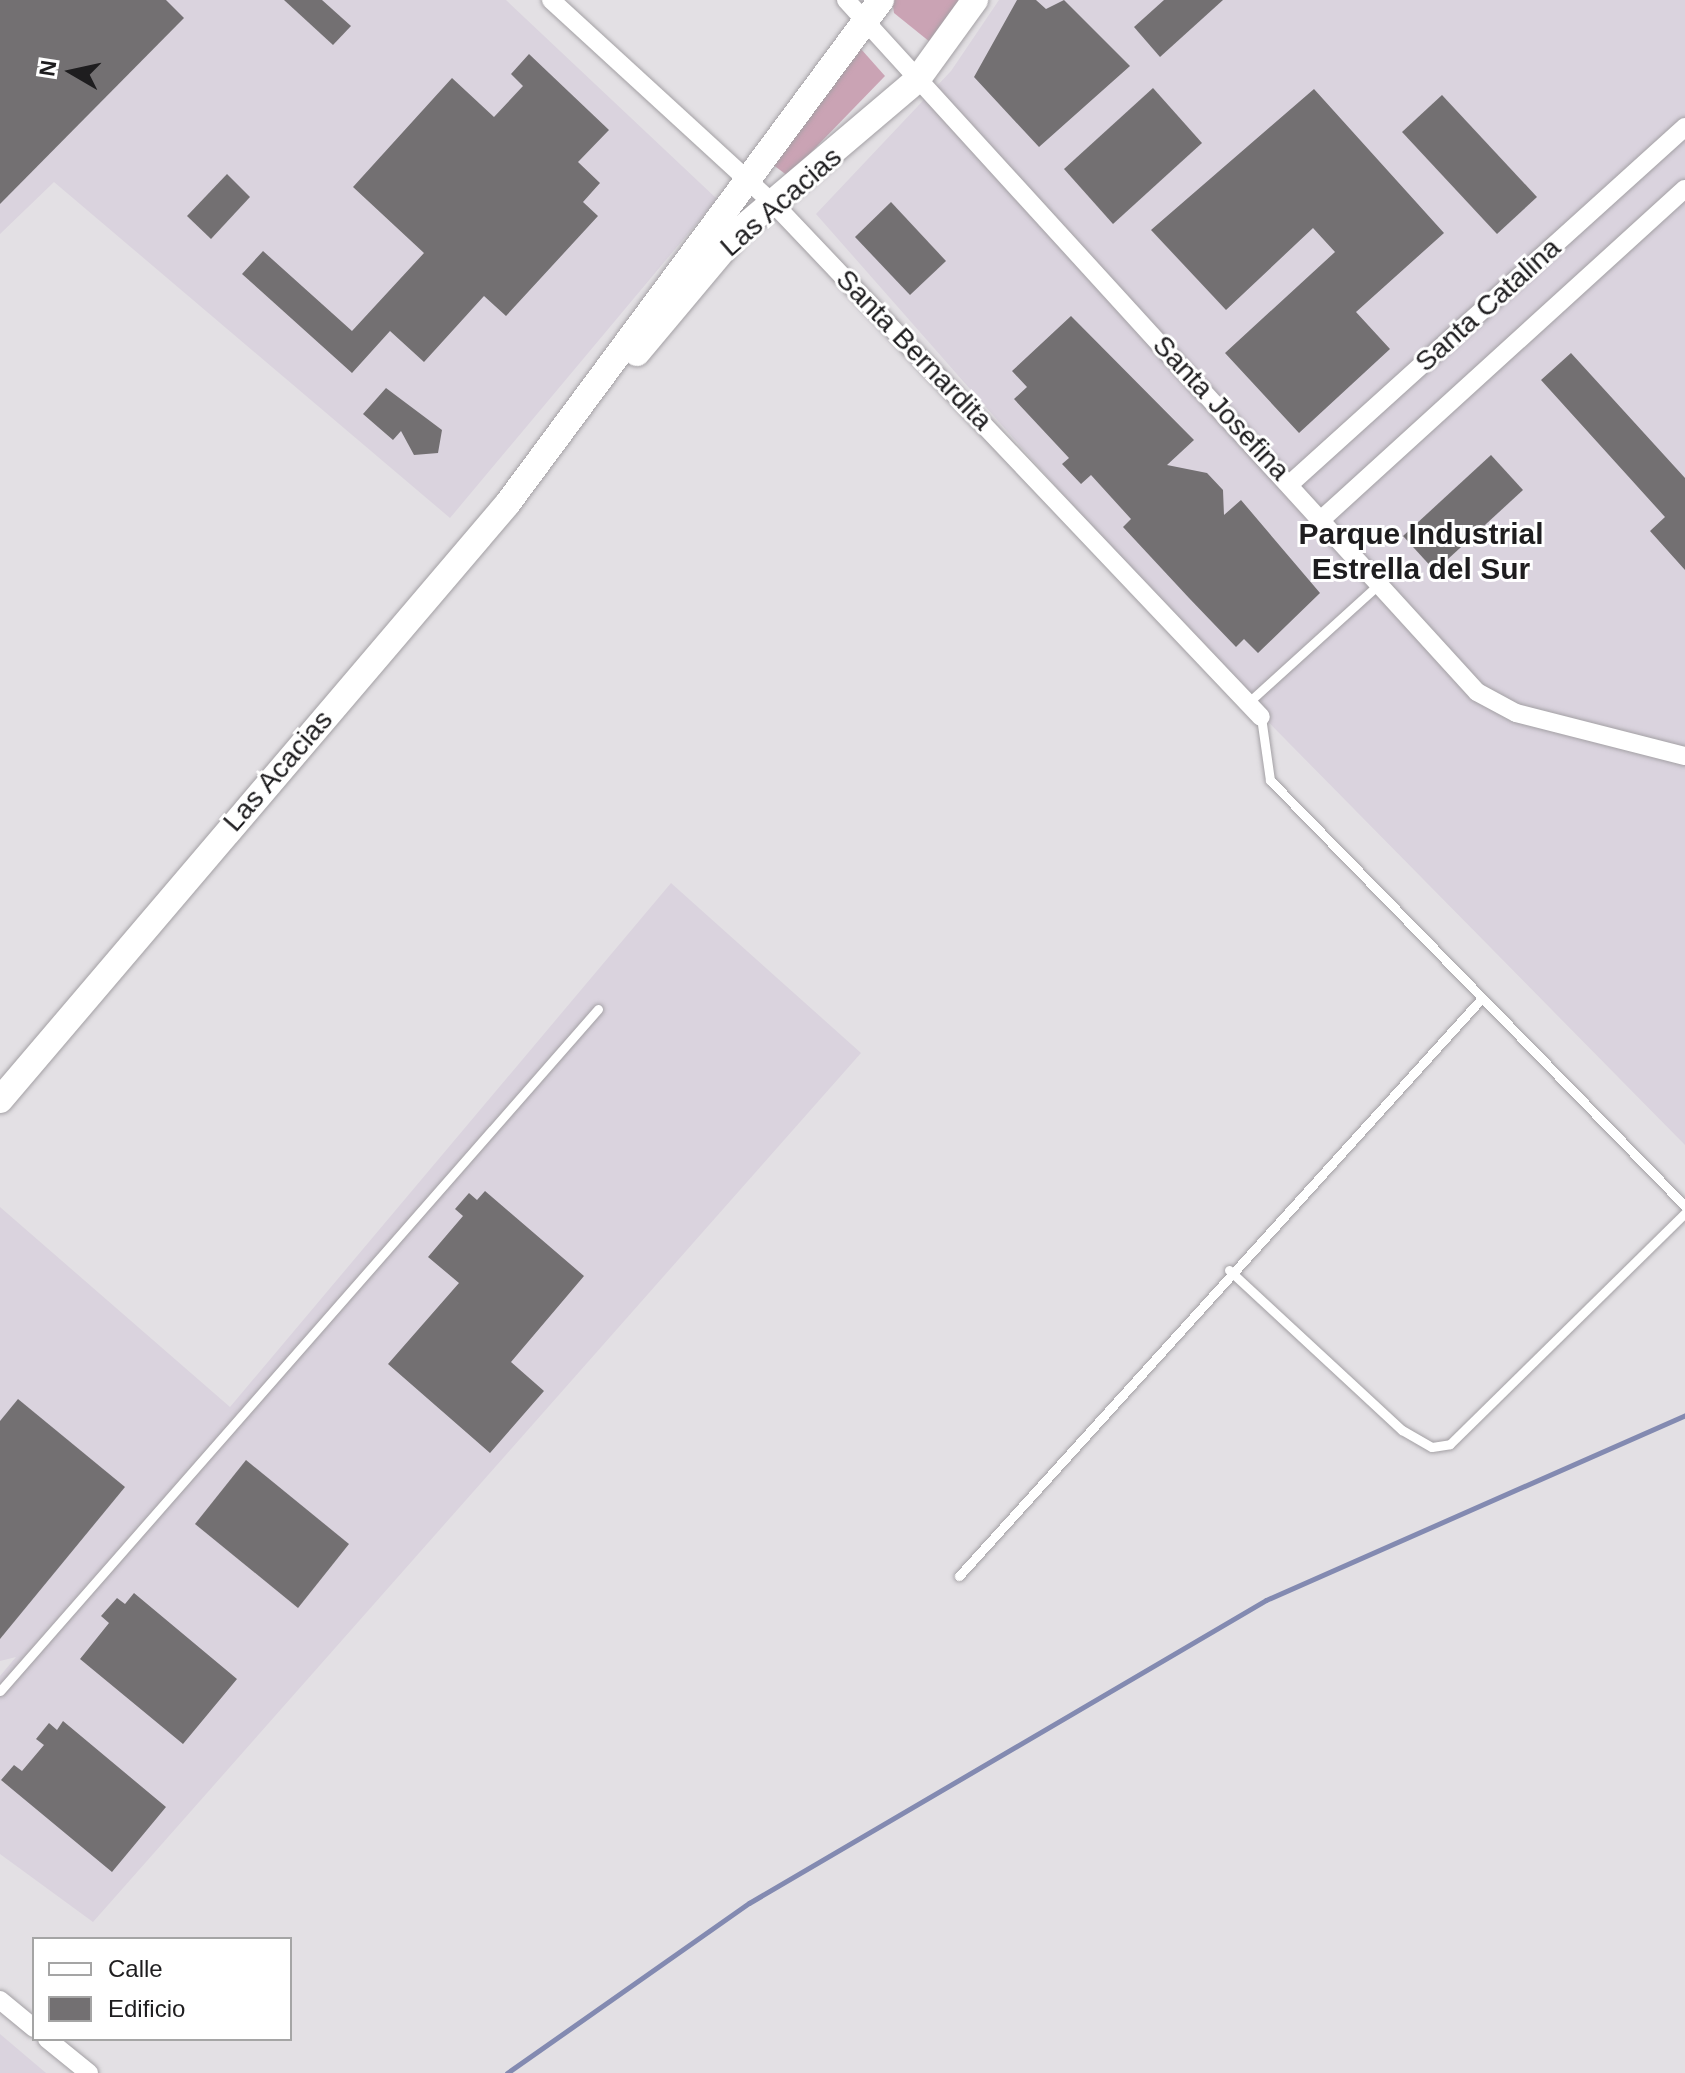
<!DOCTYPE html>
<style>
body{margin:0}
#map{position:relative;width:1685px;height:2073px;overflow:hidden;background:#e3e0e4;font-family:Arial,sans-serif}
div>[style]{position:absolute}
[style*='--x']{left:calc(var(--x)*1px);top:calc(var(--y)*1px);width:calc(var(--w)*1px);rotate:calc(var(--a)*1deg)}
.built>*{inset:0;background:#dad3de}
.green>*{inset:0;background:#caa3b4}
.stream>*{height:5px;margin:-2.5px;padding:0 2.5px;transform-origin:2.5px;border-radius:2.5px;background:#838ab1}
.building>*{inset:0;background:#737072}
.roads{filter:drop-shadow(0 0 2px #a3a0a4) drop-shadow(0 0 2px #a3a0a4)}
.service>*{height:9px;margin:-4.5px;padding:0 4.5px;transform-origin:4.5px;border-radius:4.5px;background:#fff}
.minor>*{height:18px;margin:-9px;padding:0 9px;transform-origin:9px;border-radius:9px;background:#fff}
.secondary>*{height:26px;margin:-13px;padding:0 13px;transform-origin:13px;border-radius:13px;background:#fff}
span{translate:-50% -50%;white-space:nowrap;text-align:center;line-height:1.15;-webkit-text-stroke:6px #fff;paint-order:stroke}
.street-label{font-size:28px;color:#1e1d1f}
.neighbourhood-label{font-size:30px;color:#1e1d1f;font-weight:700}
.legend{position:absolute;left:32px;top:1937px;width:260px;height:104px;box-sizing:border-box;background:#fff;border:2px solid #a5a5a5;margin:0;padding:10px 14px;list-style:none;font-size:24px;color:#1e1d1f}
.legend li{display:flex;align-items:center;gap:16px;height:40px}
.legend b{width:40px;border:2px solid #a5a5a5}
.north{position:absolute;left:32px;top:32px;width:80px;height:80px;-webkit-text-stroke:6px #fff;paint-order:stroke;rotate:279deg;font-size:22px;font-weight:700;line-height:32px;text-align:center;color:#1e1d1f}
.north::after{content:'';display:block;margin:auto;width:28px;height:36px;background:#1e1d1f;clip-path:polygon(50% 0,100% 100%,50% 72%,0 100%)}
</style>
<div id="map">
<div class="built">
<div style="clip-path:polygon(0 0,506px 0,717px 199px,450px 518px,54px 182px,0 234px)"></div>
<div style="clip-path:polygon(999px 0,1685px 0,1685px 1145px,1221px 674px,816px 214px,951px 71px)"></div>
<div style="clip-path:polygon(671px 883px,861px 1053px,93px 1922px,0 1854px,0 1676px,16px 1657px,0 1661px,0 1207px,230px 1407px)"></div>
<div style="clip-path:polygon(0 2034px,46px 2073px,0 2073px)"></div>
</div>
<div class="green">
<div style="clip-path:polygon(892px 0,959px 0,930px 42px,894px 13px)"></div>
<div style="clip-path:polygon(861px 49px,885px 76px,788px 176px,772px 164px)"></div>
</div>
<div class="stream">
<div style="--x:507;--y:2073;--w:296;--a:-35.1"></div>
<div style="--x:749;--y:1903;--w:599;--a:-30.37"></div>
<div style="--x:1266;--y:1600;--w:458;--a:-23.8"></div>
</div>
<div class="building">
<div style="clip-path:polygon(0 0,166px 0,184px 18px,0 204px)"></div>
<div style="clip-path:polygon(284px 0,322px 0,351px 26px,333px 45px)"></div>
<div style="clip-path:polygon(1017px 0,1036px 0,1046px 9px,1064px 0,1130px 66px,1039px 147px,974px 77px)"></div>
<div style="clip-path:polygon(1164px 0,1223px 0,1160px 57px,1134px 27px)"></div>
<div style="clip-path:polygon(529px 54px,609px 130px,578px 162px,600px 183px,583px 202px,598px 216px,506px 316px,484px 296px,424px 362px,390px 331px,352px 373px,242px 274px,263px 251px,352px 331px,424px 253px,353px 187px,452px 78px,494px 117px,523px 86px,511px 74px)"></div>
<div style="clip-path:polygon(1153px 88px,1202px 143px,1113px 224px,1064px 169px)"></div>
<div style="clip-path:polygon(1314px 89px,1444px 233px,1356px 312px,1390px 349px,1299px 433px,1225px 353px,1335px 252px,1313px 228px,1226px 310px,1151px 230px)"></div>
<div style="clip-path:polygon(1442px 95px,1537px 197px,1497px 234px,1402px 132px)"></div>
<div style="clip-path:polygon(227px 174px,250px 197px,211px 239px,187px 216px)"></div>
<div style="clip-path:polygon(891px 202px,946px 261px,910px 295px,855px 237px)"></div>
<div style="clip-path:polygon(1071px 316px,1194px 440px,1167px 465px,1207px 473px,1223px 490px,1224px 515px,1241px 500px,1320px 593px,1258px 653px,1244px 639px,1236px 647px,1189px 598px,1123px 527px,1131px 519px,1091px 475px,1081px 484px,1062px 464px,1069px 458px,1014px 399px,1027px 387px,1012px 371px)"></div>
<div style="clip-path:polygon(1571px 353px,1685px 478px,1685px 570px,1650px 531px,1665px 517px,1541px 380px)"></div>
<div style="clip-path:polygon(386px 388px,442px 430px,438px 453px,414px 455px,401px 431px,393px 440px,363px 414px)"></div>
<div style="clip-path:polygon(1491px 455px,1523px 490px,1435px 571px,1403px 536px)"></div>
<div style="clip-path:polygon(485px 1191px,584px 1276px,511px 1362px,544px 1391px,490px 1453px,388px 1364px,459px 1283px,428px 1257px,463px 1216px,455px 1209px,469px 1193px,477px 1200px)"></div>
<div style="clip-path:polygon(18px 1399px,125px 1487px,0 1639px,0 1421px)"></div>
<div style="clip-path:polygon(246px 1460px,349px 1544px,298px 1608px,195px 1524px)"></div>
<div style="clip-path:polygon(134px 1593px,237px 1679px,183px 1744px,80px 1659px,109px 1623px,101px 1616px,117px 1598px,125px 1604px)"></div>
<div style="clip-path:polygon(63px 1721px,166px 1807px,112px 1872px,1px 1780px,14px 1765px,22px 1771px,44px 1745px,36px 1739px,49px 1723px,57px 1730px)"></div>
</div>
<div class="roads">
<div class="service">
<div style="--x:1251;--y:700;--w:173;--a:-42.2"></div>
<div style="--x:1261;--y:717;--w:64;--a:81.9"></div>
<div style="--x:1270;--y:780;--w:595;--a:45.75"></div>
<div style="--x:1229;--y:1270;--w:236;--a:42.8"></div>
<div style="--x:1402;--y:1430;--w:34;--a:30"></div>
<div style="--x:1432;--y:1447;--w:18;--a:-9"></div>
<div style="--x:1450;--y:1444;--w:330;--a:-44.5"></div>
<div style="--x:959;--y:1576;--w:779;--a:-47.86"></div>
<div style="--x:0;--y:1691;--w:907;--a:-48.75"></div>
</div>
<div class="minor">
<div style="--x:551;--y:0;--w:302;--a:42.5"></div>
<div style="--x:774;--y:204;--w:707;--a:46.49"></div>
<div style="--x:846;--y:0;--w:936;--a:47.64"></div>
<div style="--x:1477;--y:692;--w:44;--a:28.3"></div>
<div style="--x:1516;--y:713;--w:174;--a:14.3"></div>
<div style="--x:1291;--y:483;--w:531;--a:-42.1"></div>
<div style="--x:1323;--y:518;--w:489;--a:-42.3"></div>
<div style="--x:0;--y:2000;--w:44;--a:39.5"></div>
<div style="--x:47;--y:2039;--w:54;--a:39"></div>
</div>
<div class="secondary">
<div style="--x:637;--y:353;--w:159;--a:-50.1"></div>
<div style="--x:739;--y:231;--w:233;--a:-40.3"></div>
<div style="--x:917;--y:80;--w:99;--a:-54.1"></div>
<div style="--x:0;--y:1100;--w:784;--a:-49.6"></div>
<div style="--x:508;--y:503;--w:626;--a:-53.44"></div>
</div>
</div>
<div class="street-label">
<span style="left:781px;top:202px;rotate:-41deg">Las Acacias</span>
<span style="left:1488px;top:305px;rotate:-42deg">Santa Catalina</span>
<span style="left:914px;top:350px;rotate:46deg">Santa Bernardita</span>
<span style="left:1221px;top:408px;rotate:47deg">Santa Josefina</span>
<span style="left:278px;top:771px;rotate:-49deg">Las Acacias</span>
</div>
<div class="neighbourhood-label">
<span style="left:1421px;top:551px">Parque Industrial<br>Estrella del Sur</span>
</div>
<ul class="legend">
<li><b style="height:10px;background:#fff"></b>Calle</li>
<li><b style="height:22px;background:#737072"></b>Edificio</li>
</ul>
<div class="north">N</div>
</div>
